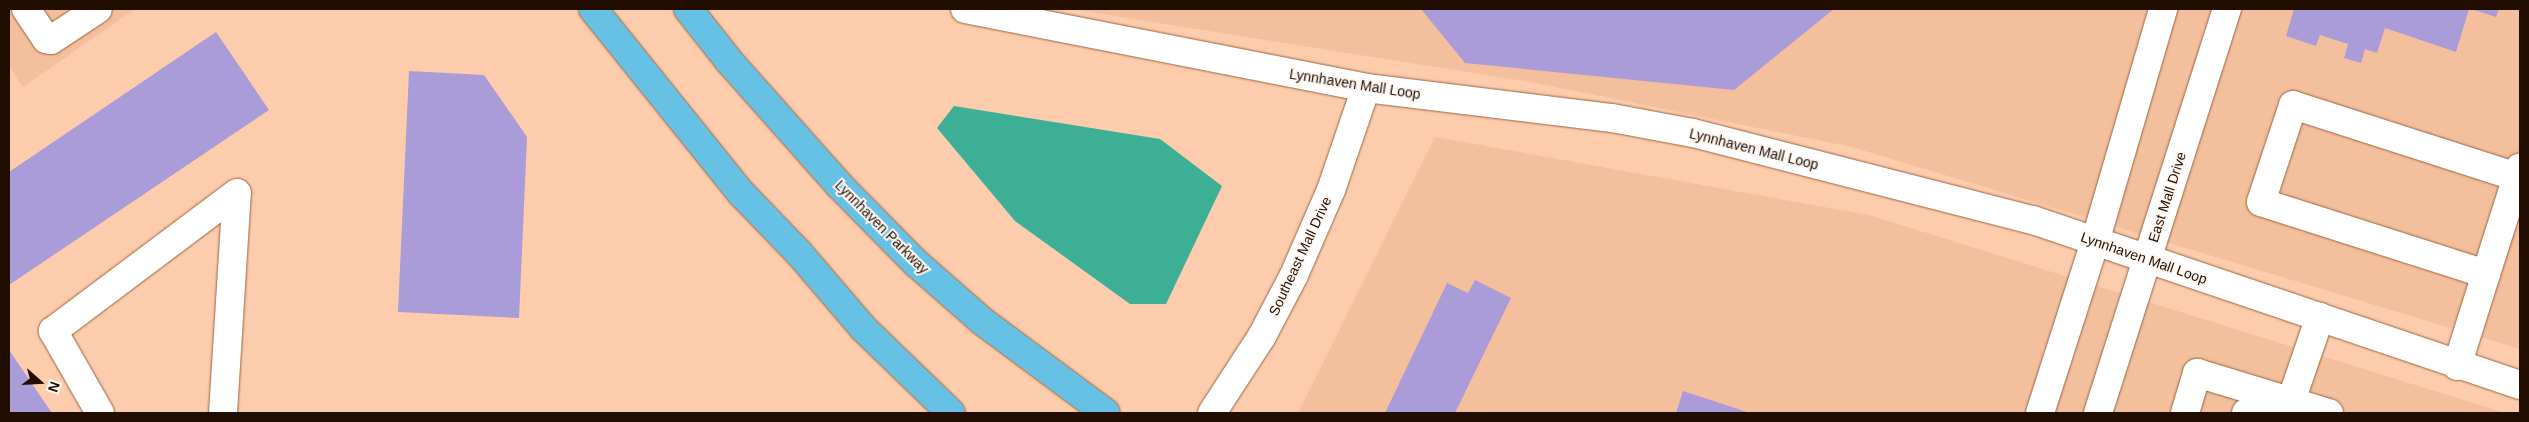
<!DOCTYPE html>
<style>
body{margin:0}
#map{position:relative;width:2529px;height:422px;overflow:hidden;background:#fcccac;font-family:Arial,sans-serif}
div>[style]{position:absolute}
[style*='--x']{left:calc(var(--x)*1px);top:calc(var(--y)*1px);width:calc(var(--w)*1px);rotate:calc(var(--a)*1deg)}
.built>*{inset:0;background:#f4bf9c}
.water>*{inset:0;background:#3caf95}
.building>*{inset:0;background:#aa9cd8}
.roads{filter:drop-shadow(0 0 1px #9b6540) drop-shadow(0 0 1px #9b6540)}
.minor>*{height:28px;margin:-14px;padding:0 14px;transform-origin:14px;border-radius:14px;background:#fff}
.major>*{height:28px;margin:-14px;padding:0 14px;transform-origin:14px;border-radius:14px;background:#66c1e4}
span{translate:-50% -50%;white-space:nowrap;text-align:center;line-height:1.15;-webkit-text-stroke:4px #fdf7f3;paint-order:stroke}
.street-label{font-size:14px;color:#220e01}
.frame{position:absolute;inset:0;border:10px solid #220e01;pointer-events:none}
.north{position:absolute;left:15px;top:357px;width:50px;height:50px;-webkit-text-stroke:4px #fdf7f3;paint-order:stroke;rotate:109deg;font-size:14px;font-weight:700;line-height:20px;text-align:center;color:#220e01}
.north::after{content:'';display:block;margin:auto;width:18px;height:22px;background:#220e01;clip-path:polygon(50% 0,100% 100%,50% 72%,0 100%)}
</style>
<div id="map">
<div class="built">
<div style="clip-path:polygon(9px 9px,135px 9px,23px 87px,9px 66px)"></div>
<div style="clip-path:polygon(1071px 9px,2520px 9px,2520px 349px,1852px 147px,1530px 82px)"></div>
<div style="clip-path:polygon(1435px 137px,1869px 215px,2505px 413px,1298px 413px)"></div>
</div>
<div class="water">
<div style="clip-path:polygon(954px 106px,1160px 139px,1222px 186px,1166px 304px,1130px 304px,1015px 221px,937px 128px)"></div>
</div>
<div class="building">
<div style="clip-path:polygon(1421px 9px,1834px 9px,1734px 90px,1465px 63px)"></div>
<div style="clip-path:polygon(2294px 9px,2469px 9px,2456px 52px,2385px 28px,2377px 53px,2365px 49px,2361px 63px,2344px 58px,2348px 44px,2320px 35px,2316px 46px,2286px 36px)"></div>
<div style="clip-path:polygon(2471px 9px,2499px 9px,2496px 17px)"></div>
<div style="clip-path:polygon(216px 32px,269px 110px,9px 285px,9px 172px)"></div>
<div style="clip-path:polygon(409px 71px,484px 75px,527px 137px,519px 318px,398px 312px)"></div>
<div style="clip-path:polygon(1475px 280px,1511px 298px,1455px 413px,1385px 413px,1447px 283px,1468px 293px)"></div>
<div style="clip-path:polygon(9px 350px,52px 413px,9px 413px)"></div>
<div style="clip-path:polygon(1683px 391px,1750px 413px,1676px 413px)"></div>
</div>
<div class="roads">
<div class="minor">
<div style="--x:26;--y:9;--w:36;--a:56"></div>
<div style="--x:46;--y:39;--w:5;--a:11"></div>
<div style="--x:51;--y:40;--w:56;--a:-33.4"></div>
<div style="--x:965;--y:9;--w:409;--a:11.1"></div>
<div style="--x:1366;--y:88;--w:248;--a:7"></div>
<div style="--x:1612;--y:118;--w:82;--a:10.5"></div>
<div style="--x:1693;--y:133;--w:351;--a:14.4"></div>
<div style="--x:2033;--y:220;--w:514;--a:18.72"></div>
<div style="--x:2486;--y:274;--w:102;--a:-72.3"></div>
<div style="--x:2457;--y:366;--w:96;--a:-72.5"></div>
<div style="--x:2486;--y:274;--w:236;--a:-162.3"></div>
<div style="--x:2261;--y:202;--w:102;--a:-71.7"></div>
<div style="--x:2293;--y:105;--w:235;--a:17.8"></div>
<div style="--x:2517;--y:177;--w:10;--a:-73"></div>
<div style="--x:2291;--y:401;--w:89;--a:-71"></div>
<div style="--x:100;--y:413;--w:95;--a:-119.8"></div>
<div style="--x:53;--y:331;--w:230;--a:-36.9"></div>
<div style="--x:223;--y:413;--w:220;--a:-86.4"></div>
<div style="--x:1212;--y:413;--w:92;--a:-57"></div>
<div style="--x:1262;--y:336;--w:69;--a:-62.3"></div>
<div style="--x:1294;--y:275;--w:93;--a:-66.5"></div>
<div style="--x:1331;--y:190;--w:108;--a:-71.1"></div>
<div style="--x:2040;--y:413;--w:180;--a:-72.2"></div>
<div style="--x:2095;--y:242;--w:243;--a:-73.7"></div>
<div style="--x:2098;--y:413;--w:424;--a:-72.3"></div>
<div style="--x:2185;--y:413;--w:42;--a:-73.3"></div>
<div style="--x:2197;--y:373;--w:138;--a:16.9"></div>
<div style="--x:2246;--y:413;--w:17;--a:-17"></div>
<div style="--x:2262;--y:408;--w:17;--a:17"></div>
</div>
<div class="major">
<div style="--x:593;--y:9;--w:238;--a:51.2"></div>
<div style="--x:742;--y:194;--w:82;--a:46"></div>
<div style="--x:799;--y:253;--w:99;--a:49.5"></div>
<div style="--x:863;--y:328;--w:122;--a:44"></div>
<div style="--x:688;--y:9;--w:66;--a:51.7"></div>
<div style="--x:729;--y:61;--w:166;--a:48.4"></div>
<div style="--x:839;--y:185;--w:110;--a:45.4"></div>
<div style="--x:916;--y:263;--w:88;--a:41.3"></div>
<div style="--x:982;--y:321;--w:154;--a:36.6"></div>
</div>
</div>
<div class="street-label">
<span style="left:1355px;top:84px;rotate:9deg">Lynnhaven Mall Loop</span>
<span style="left:1754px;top:149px;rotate:14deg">Lynnhaven Mall Loop</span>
<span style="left:2167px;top:197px;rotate:-72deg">East Mall Drive</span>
<span style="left:882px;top:227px;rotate:45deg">Lynnhaven Parkway</span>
<span style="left:1300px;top:256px;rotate:-65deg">Southeast Mall Drive</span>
<span style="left:2144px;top:258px;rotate:19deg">Lynnhaven Mall Loop</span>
</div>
<div class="frame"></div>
<div class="north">N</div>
</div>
